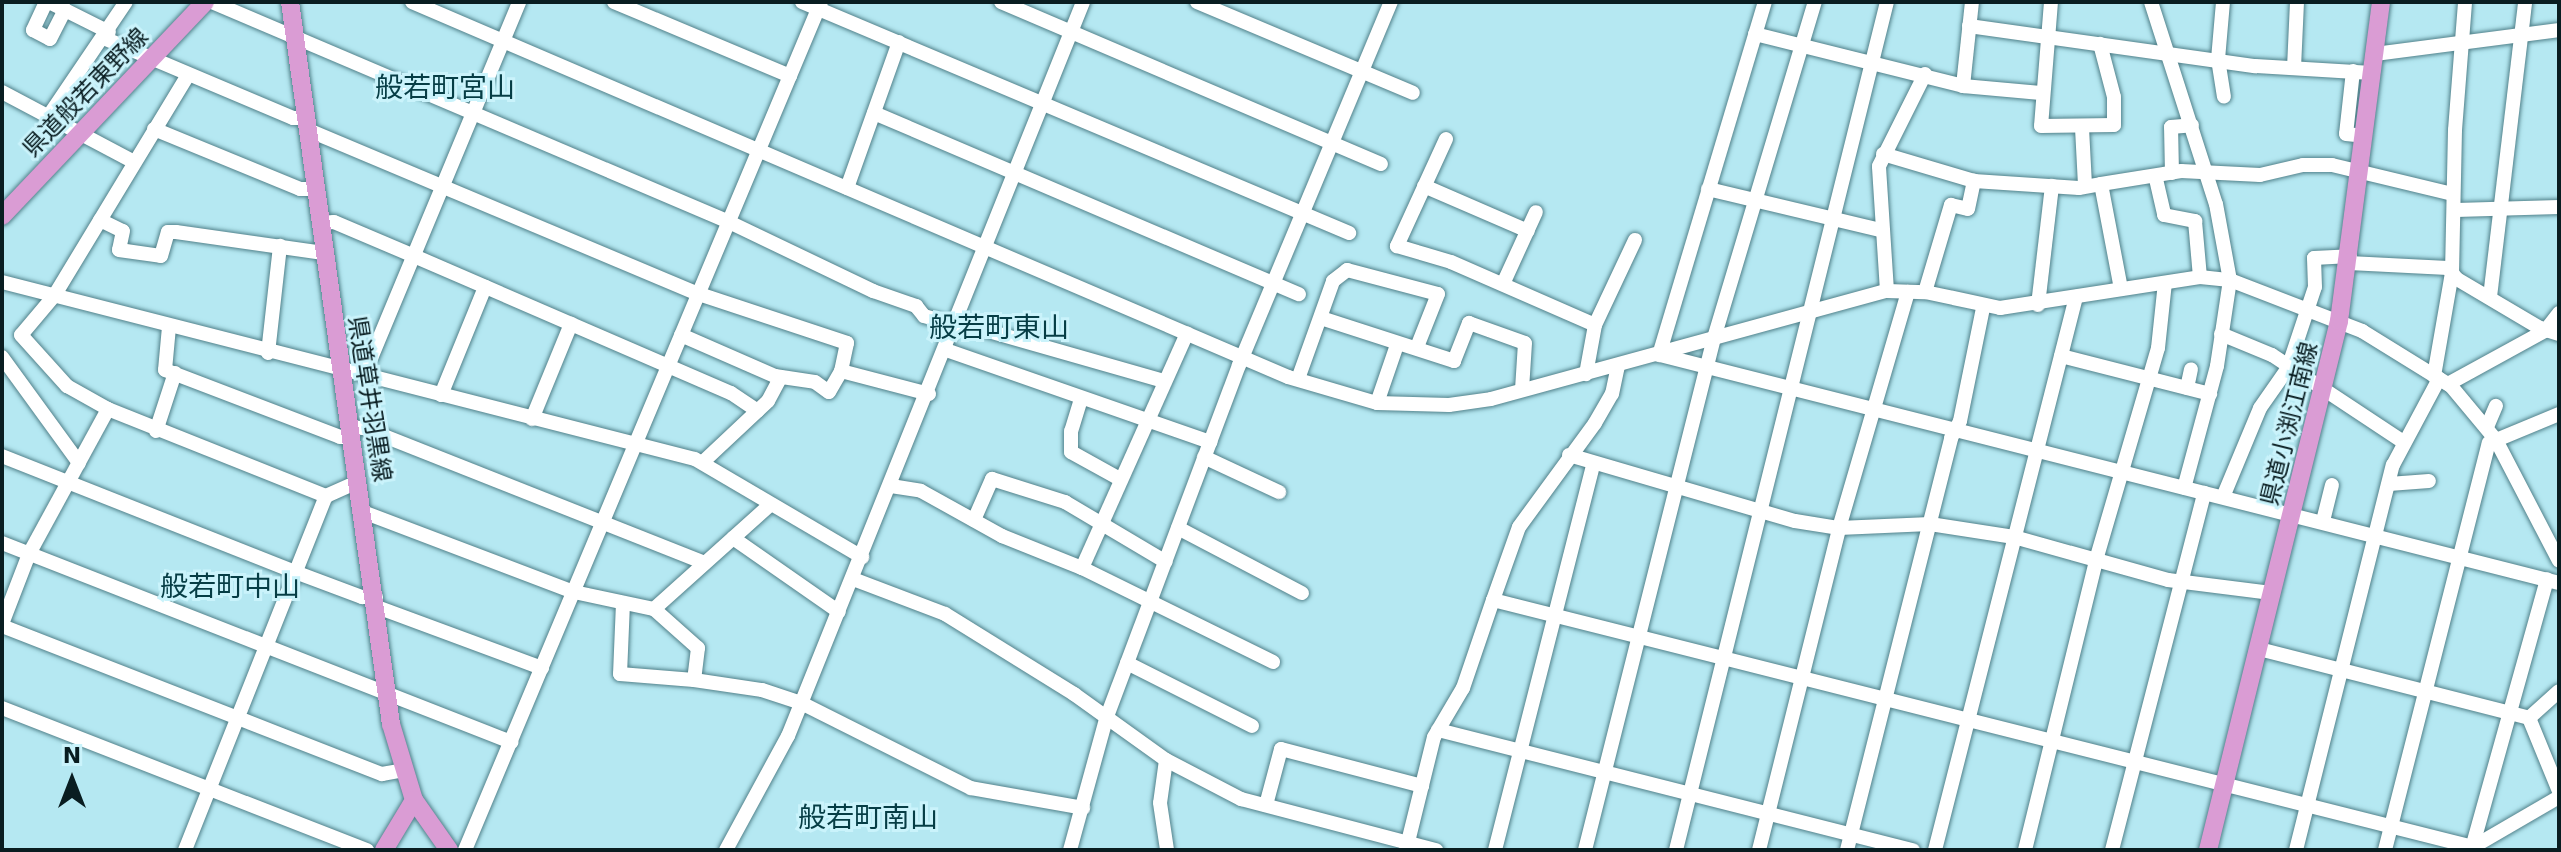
<!DOCTYPE html>
<meta charset="utf-8">
<style>
body{margin:0}
#map{position:relative;width:2561px;height:852px;overflow:hidden;background:#b5e8f2;font-family:"DejaVu Sans","Noto Sans JP",sans-serif}
div>[style]{position:absolute}
[style*='--x']{left:calc(var(--x)*1px);top:calc(var(--y)*1px);width:calc(var(--w)*1px);rotate:calc(var(--a)*1deg)}
.roads{filter:drop-shadow(0 0 2px #51818a) drop-shadow(0 0 2px #51818a)}
.minor>*{height:14px;margin:-7px;padding:0 7px;transform-origin:7px;border-radius:7px;background:#fff}
.major>*{height:18px;margin:-9px;padding:0 9px;transform-origin:9px;border-radius:9px;background:#da9cd4}
span{translate:-50% -50%;white-space:nowrap;text-align:center;line-height:1.15;-webkit-text-stroke:6px #caf3fb;paint-order:stroke}
.street-label{font-size:24px;color:#091d21}
.quarter-label{font-size:28px;color:#063d45}
.frame{position:absolute;inset:0;border:4px solid #091d21;pointer-events:none}
.north{position:absolute;left:32px;top:740px;width:80px;height:80px;-webkit-text-stroke:6px #caf3fb;paint-order:stroke;rotate:0deg;font-size:22px;font-weight:700;line-height:32px;text-align:center;color:#091d21}
.north::after{content:'';display:block;margin:auto;width:28px;height:36px;background:#091d21;clip-path:polygon(50% 0,100% 100%,50% 72%,0 100%)}
</style>
<div id="map">
<div class="roads">
<div class="minor">
<div style="--x:46;--y:2;--w:31;--a:115"></div>
<div style="--x:33;--y:30;--w:19;--a:28"></div>
<div style="--x:50;--y:39;--w:33;--a:-63"></div>
<div style="--x:49;--y:2;--w:67;--a:26.6"></div>
<div style="--x:212;--y:2;--w:562;--a:23.05"></div>
<div style="--x:729;--y:222;--w:160;--a:25.6"></div>
<div style="--x:873;--y:291;--w:46;--a:19.2"></div>
<div style="--x:916;--y:306;--w:13;--a:51"></div>
<div style="--x:924;--y:316;--w:33;--a:16"></div>
<div style="--x:412;--y:2;--w:953;--a:23.17"></div>
<div style="--x:1288;--y:377;--w:93;--a:16.3"></div>
<div style="--x:1377;--y:403;--w:72;--a:1.6"></div>
<div style="--x:1449;--y:405;--w:42;--a:-8.1"></div>
<div style="--x:1491;--y:399;--w:410;--a:-15.3"></div>
<div style="--x:1887;--y:291;--w:38;--a:2"></div>
<div style="--x:1925;--y:292;--w:77;--a:12"></div>
<div style="--x:2000;--y:308;--w:202;--a:-8.8"></div>
<div style="--x:2200;--y:277;--w:30;--a:6"></div>
<div style="--x:2230;--y:280;--w:142;--a:21.1"></div>
<div style="--x:2362;--y:331;--w:105;--a:31.7"></div>
<div style="--x:2451;--y:386;--w:70;--a:50.2"></div>
<div style="--x:2496;--y:440;--w:136;--a:62.5"></div>
<div style="--x:614;--y:2;--w:191;--a:22.8"></div>
<div style="--x:802;--y:2;--w:594;--a:22.89"></div>
<div style="--x:1001;--y:2;--w:413;--a:23.1"></div>
<div style="--x:1197;--y:2;--w:234;--a:22.8"></div>
<div style="--x:2051;--y:2;--w:124;--a:94.6"></div>
<div style="--x:2041;--y:126;--w:73;--a:-0.8"></div>
<div style="--x:2114;--y:125;--w:28;--a:-90"></div>
<div style="--x:2114;--y:97;--w:55;--a:-104.8"></div>
<div style="--x:2151;--y:2;--w:212;--a:72.2"></div>
<div style="--x:2216;--y:204;--w:77;--a:79.6"></div>
<div style="--x:2230;--y:280;--w:87;--a:98.6"></div>
<div style="--x:2217;--y:366;--w:126;--a:105.1"></div>
<div style="--x:2223;--y:2;--w:57;--a:95"></div>
<div style="--x:2218;--y:59;--w:38;--a:81"></div>
<div style="--x:1969;--y:26;--w:289;--a:8"></div>
<div style="--x:2255;--y:66;--w:117;--a:3.4"></div>
<div style="--x:1755;--y:34;--w:214;--a:14"></div>
<div style="--x:1963;--y:86;--w:78;--a:5.1"></div>
<div style="--x:106;--y:39;--w:203;--a:22.9"></div>
<div style="--x:293;--y:118;--w:13;--a:0"></div>
<div style="--x:2375;--y:54;--w:186;--a:-7.4"></div>
<div style="--x:2294;--y:68;--w:66;--a:-87.4"></div>
<div style="--x:2353;--y:71;--w:63;--a:96.3"></div>
<div style="--x:2346;--y:134;--w:18;--a:6"></div>
<div style="--x:188;--y:75;--w:258;--a:121.2"></div>
<div style="--x:54;--y:296;--w:51;--a:130.2"></div>
<div style="--x:21;--y:335;--w:69;--a:48"></div>
<div style="--x:67;--y:386;--w:47;--a:29.3"></div>
<div style="--x:108;--y:409;--w:235;--a:21.8"></div>
<div style="--x:1963;--y:86;--w:84;--a:-83.9"></div>
<div style="--x:2;--y:92;--w:149;--a:27.9"></div>
<div style="--x:874;--y:113;--w:462;--a:23.1"></div>
<div style="--x:48;--y:117;--w:139;--a:-55.9"></div>
<div style="--x:2082;--y:128;--w:57;--a:87"></div>
<div style="--x:154;--y:129;--w:158;--a:22.3"></div>
<div style="--x:300;--y:189;--w:16;--a:0"></div>
<div style="--x:308;--y:130;--w:424;--a:22.8"></div>
<div style="--x:699;--y:294;--w:156;--a:18.3"></div>
<div style="--x:847;--y:343;--w:29;--a:102"></div>
<div style="--x:1446;--y:139;--w:118;--a:114.6"></div>
<div style="--x:1397;--y:246;--w:56;--a:16.5"></div>
<div style="--x:1451;--y:262;--w:157;--a:23.6"></div>
<div style="--x:1595;--y:325;--w:50;--a:100.4"></div>
<div style="--x:1883;--y:154;--w:95;--a:16.5"></div>
<div style="--x:1974;--y:181;--w:105;--a:3.8"></div>
<div style="--x:2079;--y:188;--w:22;--a:-10"></div>
<div style="--x:2101;--y:184;--w:107;--a:79.2"></div>
<div style="--x:2172;--y:173;--w:46;--a:-91.2"></div>
<div style="--x:2171;--y:127;--w:21;--a:-5"></div>
<div style="--x:2156;--y:179;--w:37;--a:77"></div>
<div style="--x:2164;--y:215;--w:32;--a:11"></div>
<div style="--x:2195;--y:221;--w:56;--a:84.9"></div>
<div style="--x:2101;--y:184;--w:81;--a:-9.2"></div>
<div style="--x:2181;--y:171;--w:79;--a:2.9"></div>
<div style="--x:2260;--y:175;--w:44;--a:-13.1"></div>
<div style="--x:2303;--y:165;--w:29;--a:0"></div>
<div style="--x:2332;--y:165;--w:124;--a:13.5"></div>
<div style="--x:1424;--y:186;--w:113;--a:23.4"></div>
<div style="--x:847;--y:188;--w:155;--a:-70.4"></div>
<div style="--x:1708;--y:189;--w:177;--a:13.4"></div>
<div style="--x:2456;--y:210;--w:103;--a:-1.7"></div>
<div style="--x:100;--y:220;--w:25;--a:26"></div>
<div style="--x:123;--y:231;--w:19;--a:102"></div>
<div style="--x:119;--y:250;--w:42;--a:8.1"></div>
<div style="--x:161;--y:256;--w:25;--a:-74"></div>
<div style="--x:168;--y:232;--w:8;--a:0"></div>
<div style="--x:176;--y:232;--w:149;--a:8.1"></div>
<div style="--x:320;--y:223;--w:14;--a:-4"></div>
<div style="--x:334;--y:222;--w:87;--a:23"></div>
<div style="--x:414;--y:256;--w:345;--a:23.4"></div>
<div style="--x:731;--y:393;--w:32;--a:34"></div>
<div style="--x:2349;--y:263;--w:99;--a:2.9"></div>
<div style="--x:2448;--y:268;--w:14;--a:51"></div>
<div style="--x:2457;--y:279;--w:96;--a:30.6"></div>
<div style="--x:2540;--y:328;--w:20;--a:18"></div>
<div style="--x:2;--y:282;--w:715;--a:14.33"></div>
<div style="--x:695;--y:459;--w:194;--a:30.4"></div>
<div style="--x:1503;--y:284;--w:79;--a:-65.4"></div>
<div style="--x:1887;--y:291;--w:125;--a:-93.7"></div>
<div style="--x:1879;--y:166;--w:103;--a:-63.4"></div>
<div style="--x:1925;--y:292;--w:91;--a:-73.4"></div>
<div style="--x:1951;--y:205;--w:17;--a:13"></div>
<div style="--x:1968;--y:209;--w:29;--a:-78"></div>
<div style="--x:2490;--y:297;--w:297;--a:-83.2"></div>
<div style="--x:2038;--y:305;--w:120;--a:-83.3"></div>
<div style="--x:1321;--y:318;--w:140;--a:17.9"></div>
<div style="--x:1454;--y:361;--w:41;--a:-68.5"></div>
<div style="--x:1469;--y:323;--w:59;--a:19.7"></div>
<div style="--x:1525;--y:343;--w:46;--a:93.7"></div>
<div style="--x:957;--y:322;--w:215;--a:15.9"></div>
<div style="--x:1595;--y:325;--w:94;--a:-64.8"></div>
<div style="--x:169;--y:327;--w:43;--a:95.3"></div>
<div style="--x:165;--y:370;--w:187;--a:20.9"></div>
<div style="--x:340;--y:437;--w:10;--a:0"></div>
<div style="--x:2221;--y:334;--w:55;--a:22.4"></div>
<div style="--x:2272;--y:355;--w:156;--a:33.5"></div>
<div style="--x:681;--y:335;--w:103;--a:23.6"></div>
<div style="--x:775;--y:376;--w:40;--a:8.5"></div>
<div style="--x:815;--y:382;--w:17;--a:36"></div>
<div style="--x:829;--y:392;--w:24;--a:-60"></div>
<div style="--x:841;--y:371;--w:91;--a:14.6"></div>
<div style="--x:946;--y:350;--w:280;--a:19.2"></div>
<div style="--x:268;--y:353;--w:108;--a:-83.6"></div>
<div style="--x:1659;--y:355;--w:369;--a:-73.3"></div>
<div style="--x:1660;--y:355;--w:927;--a:14.23"></div>
<div style="--x:2061;--y:356;--w:154;--a:14.3"></div>
<div style="--x:2;--y:357;--w:131;--a:54"></div>
<div style="--x:364;--y:375;--w:404;--a:-67.4"></div>
<div style="--x:2434;--y:376;--w:105;--a:-80.1"></div>
<div style="--x:2452;--y:273;--w:143;--a:-88.8"></div>
<div style="--x:2455;--y:130;--w:128;--a:-85.5"></div>
<div style="--x:1298;--y:379;--w:104;--a:-70.3"></div>
<div style="--x:1333;--y:281;--w:18;--a:-38"></div>
<div style="--x:1347;--y:270;--w:94;--a:14.8"></div>
<div style="--x:1438;--y:294;--w:57;--a:111.6"></div>
<div style="--x:2448;--y:384;--w:111;--a:-28.7"></div>
<div style="--x:2545;--y:331;--w:23;--a:-52"></div>
<div style="--x:2187;--y:388;--w:19;--a:-78"></div>
<div style="--x:441;--y:395;--w:117;--a:-67.8"></div>
<div style="--x:1081;--y:399;--w:34;--a:107"></div>
<div style="--x:1071;--y:431;--w:21;--a:90"></div>
<div style="--x:1071;--y:452;--w:56;--a:28.9"></div>
<div style="--x:1377;--y:403;--w:61;--a:-71"></div>
<div style="--x:532;--y:419;--w:103;--a:-67.7"></div>
<div style="--x:348;--y:427;--w:16;--a:4"></div>
<div style="--x:364;--y:428;--w:365;--a:21.6"></div>
<div style="--x:2487;--y:427;--w:23;--a:-67"></div>
<div style="--x:156;--y:431;--w:61;--a:-71.9"></div>
<div style="--x:1569;--y:455;--w:235;--a:16.3"></div>
<div style="--x:1795;--y:521;--w:45;--a:9"></div>
<div style="--x:1839;--y:528;--w:91;--a:-2.5"></div>
<div style="--x:1930;--y:524;--w:85;--a:8.8"></div>
<div style="--x:2014;--y:537;--w:160;--a:15.6"></div>
<div style="--x:2168;--y:580;--w:104;--a:7.2"></div>
<div style="--x:2;--y:456;--w:315;--a:21.6"></div>
<div style="--x:295;--y:572;--w:72;--a:20.5"></div>
<div style="--x:362;--y:597;--w:14;--a:0"></div>
<div style="--x:1204;--y:457;--w:83;--a:25"></div>
<div style="--x:703;--y:462;--w:89;--a:-43.2"></div>
<div style="--x:768;--y:401;--w:27;--a:-62"></div>
<div style="--x:2389;--y:484;--w:40;--a:-4.3"></div>
<div style="--x:891;--y:486;--w:30;--a:9"></div>
<div style="--x:921;--y:491;--w:93;--a:29.1"></div>
<div style="--x:1002;--y:536;--w:86;--a:21.8"></div>
<div style="--x:1082;--y:568;--w:213;--a:26.2"></div>
<div style="--x:2223;--y:497;--w:96;--a:-67.4"></div>
<div style="--x:2260;--y:408;--w:49;--a:-55"></div>
<div style="--x:2288;--y:368;--w:85;--a:-71.6"></div>
<div style="--x:2315;--y:287;--w:29;--a:-92"></div>
<div style="--x:2314;--y:258;--w:36;--a:-3"></div>
<div style="--x:363;--y:512;--w:226;--a:20.8"></div>
<div style="--x:574;--y:592;--w:82;--a:12"></div>
<div style="--x:654;--y:609;--w:59;--a:41.6"></div>
<div style="--x:698;--y:648;--w:32;--a:97"></div>
<div style="--x:694;--y:680;--w:69;--a:8.4"></div>
<div style="--x:762;--y:690;--w:41;--a:18.4"></div>
<div style="--x:801;--y:703;--w:190;--a:26.6"></div>
<div style="--x:971;--y:788;--w:114;--a:10.1"></div>
<div style="--x:974;--y:520;--w:45;--a:-66.3"></div>
<div style="--x:992;--y:479;--w:77;--a:17.5"></div>
<div style="--x:1065;--y:502;--w:117;--a:30.7"></div>
<div style="--x:2323;--y:521;--w:37;--a:-76"></div>
<div style="--x:1178;--y:528;--w:140;--a:27.7"></div>
<div style="--x:733;--y:538;--w:129;--a:34.9"></div>
<div style="--x:2;--y:543;--w:547;--a:21.35"></div>
<div style="--x:1082;--y:568;--w:257;--a:-65.9"></div>
<div style="--x:853;--y:579;--w:98;--a:20.8"></div>
<div style="--x:945;--y:614;--w:152;--a:31.8"></div>
<div style="--x:1074;--y:694;--w:113;--a:35.7"></div>
<div style="--x:1166;--y:760;--w:85;--a:27.5"></div>
<div style="--x:1241;--y:799;--w:202;--a:14.7"></div>
<div style="--x:1493;--y:600;--w:77;--a:-70.4"></div>
<div style="--x:1519;--y:527;--w:129;--a:-53.8"></div>
<div style="--x:1595;--y:423;--w:34;--a:-60"></div>
<div style="--x:1612;--y:394;--w:29;--a:-78"></div>
<div style="--x:623;--y:603;--w:71;--a:92.4"></div>
<div style="--x:620;--y:674;--w:74;--a:4.6"></div>
<div style="--x:377;--y:607;--w:176;--a:20.3"></div>
<div style="--x:654;--y:609;--w:156;--a:-41.9"></div>
<div style="--x:2;--y:624;--w:75;--a:-68.9"></div>
<div style="--x:29;--y:554;--w:165;--a:-61.4"></div>
<div style="--x:2;--y:626;--w:408;--a:21.3"></div>
<div style="--x:382;--y:774;--w:22;--a:-10"></div>
<div style="--x:2259;--y:649;--w:279;--a:14.3"></div>
<div style="--x:1127;--y:663;--w:140;--a:26.7"></div>
<div style="--x:2;--y:708;--w:392;--a:21.3"></div>
<div style="--x:2529;--y:718;--w:79;--a:67.7"></div>
<div style="--x:2529;--y:718;--w:40;--a:-42"></div>
<div style="--x:1438;--y:730;--w:490;--a:14.2"></div>
<div style="--x:1166;--y:760;--w:43;--a:97.9"></div>
<div style="--x:1160;--y:803;--w:48;--a:81.5"></div>
<div style="--x:1266;--y:805;--w:58;--a:-75"></div>
<div style="--x:1281;--y:749;--w:146;--a:14.7"></div>
<div style="--x:2472;--y:848;--w:279;--a:-74.4"></div>
<div style="--x:185;--y:850;--w:381;--a:-68.3"></div>
<div style="--x:326;--y:496;--w:34;--a:-24"></div>
<div style="--x:465;--y:850;--w:920;--a:-67.23"></div>
<div style="--x:726;--y:850;--w:130;--a:-61.5"></div>
<div style="--x:788;--y:736;--w:791;--a:-68.1"></div>
<div style="--x:1070;--y:850;--w:136;--a:-74.6"></div>
<div style="--x:1106;--y:719;--w:378;--a:-69.4"></div>
<div style="--x:1239;--y:365;--w:394;--a:-67.3"></div>
<div style="--x:1406;--y:850;--w:116;--a:-76.1"></div>
<div style="--x:1434;--y:737;--w:57;--a:-59.4"></div>
<div style="--x:1463;--y:688;--w:93;--a:-71.2"></div>
<div style="--x:1493;--y:600;--w:1011;--a:14.15"></div>
<div style="--x:2473;--y:847;--w:99;--a:-30.2"></div>
<div style="--x:1495;--y:850;--w:399;--a:-75.7"></div>
<div style="--x:1585;--y:850;--w:528;--a:-75.86"></div>
<div style="--x:1714;--y:338;--w:351;--a:-73.3"></div>
<div style="--x:1676;--y:850;--w:874;--a:-76.03"></div>
<div style="--x:1759;--y:850;--w:332;--a:-76"></div>
<div style="--x:1839;--y:528;--w:246;--a:-73.7"></div>
<div style="--x:1847;--y:850;--w:425;--a:-75.8"></div>
<div style="--x:1951;--y:438;--w:19;--a:-62"></div>
<div style="--x:1960;--y:421;--w:115;--a:-78.5"></div>
<div style="--x:1935;--y:850;--w:571;--a:-75.7"></div>
<div style="--x:2025;--y:850;--w:299;--a:-76.2"></div>
<div style="--x:2096;--y:560;--w:221;--a:-73.7"></div>
<div style="--x:2158;--y:348;--w:65;--a:-83.9"></div>
<div style="--x:2112;--y:850;--w:369;--a:-75.5"></div>
<div style="--x:2296;--y:850;--w:397;--a:-75.9"></div>
<div style="--x:2393;--y:465;--w:98;--a:-61.9"></div>
<div style="--x:2385;--y:850;--w:420;--a:-75.7"></div>
<div style="--x:2489;--y:443;--w:76;--a:-22.5"></div>
</div>
<div class="major">
<div style="--x:290;--y:2;--w:729;--a:82.04"></div>
<div style="--x:391;--y:724;--w:79;--a:73.2"></div>
<div style="--x:414;--y:800;--w:61;--a:55"></div>
<div style="--x:2;--y:216;--w:295;--a:-46.5"></div>
<div style="--x:384;--y:850;--w:58;--a:-59"></div>
<div style="--x:2208;--y:850;--w:545;--a:-76.09"></div>
<div style="--x:2339;--y:321;--w:322;--a:-82.5"></div>
</div>
</div>
<div class="street-label">
<span style="left:86px;top:93px;rotate:-46deg">県道般若東野線</span>
<span style="left:369px;top:399px;rotate:81deg">県道草井羽黒線</span>
<span style="left:2290px;top:424px;rotate:-76deg">県道小渕江南線</span>
</div>
<div class="quarter-label">
<span style="left:445px;top:88px">般若町宮山</span>
<span style="left:999px;top:328px">般若町東山</span>
<span style="left:230px;top:587px">般若町中山</span>
<span style="left:868px;top:818px">般若町南山</span>
</div>
<div class="frame"></div>
<div class="north">N</div>
</div>
